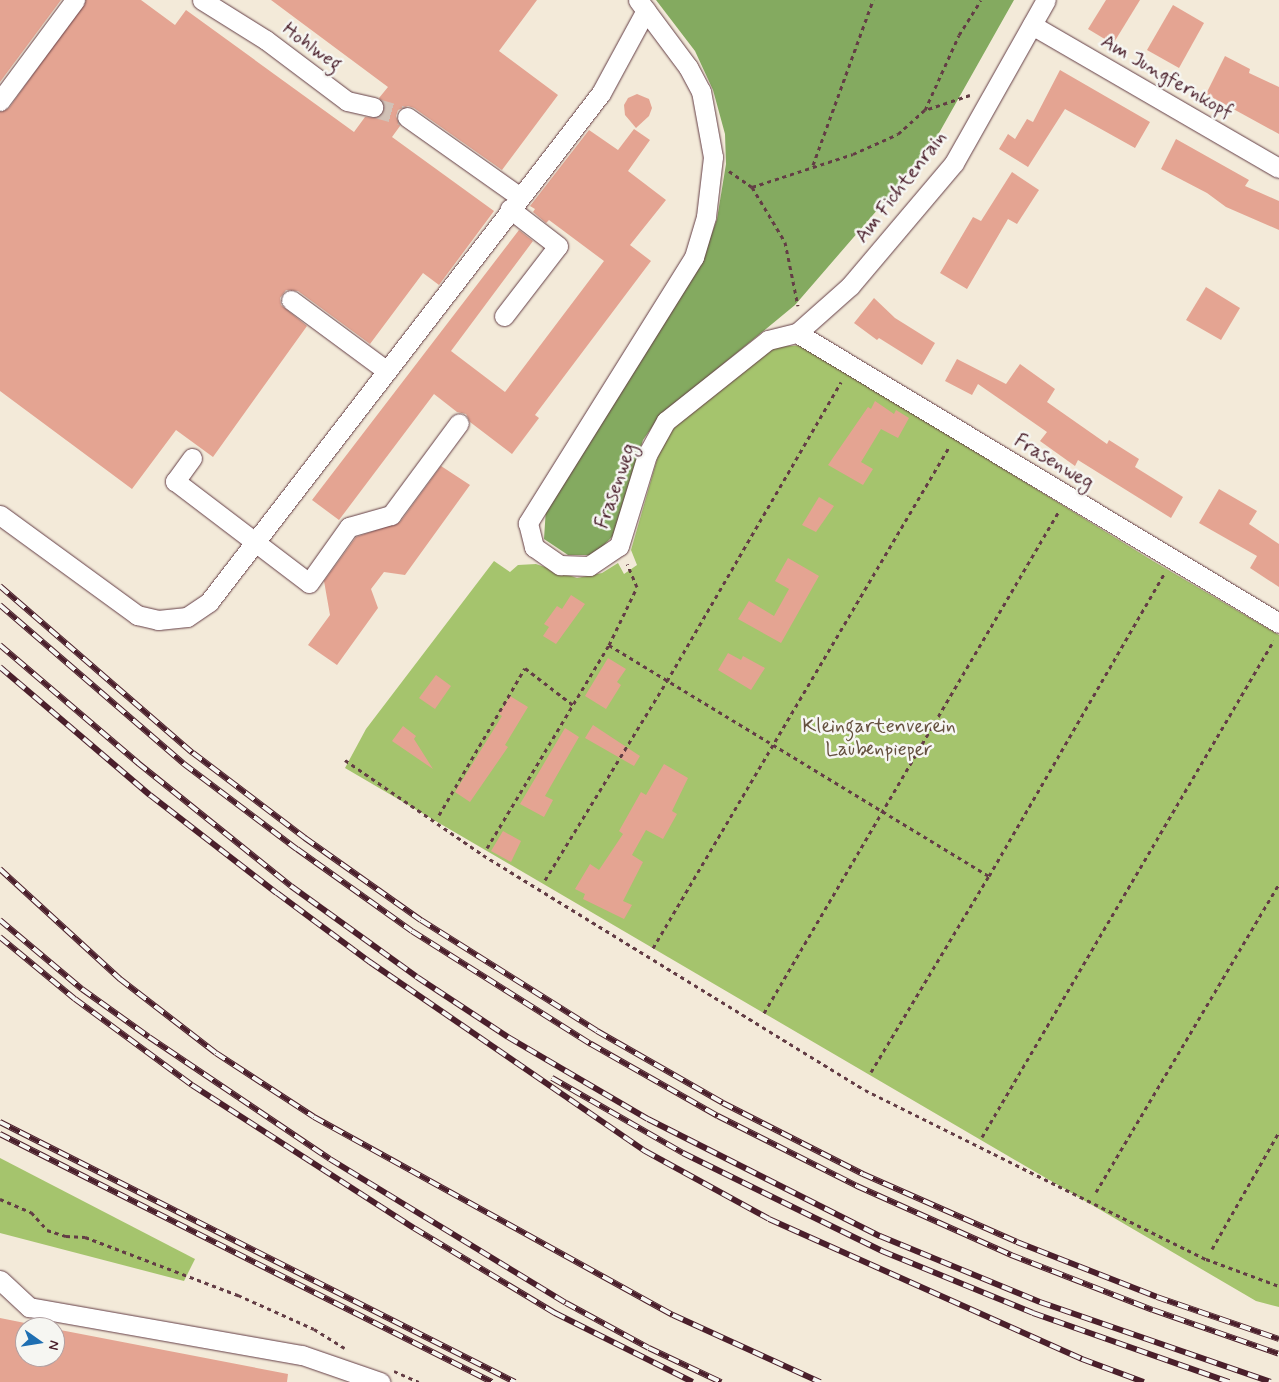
<!DOCTYPE html>
<style>
body{margin:0}
#map{position:relative;width:1279px;height:1382px;overflow:hidden;background:#f3ead9;font-family:Mynerve,sans-serif}
div>[style]{position:absolute}
[style*='--x']{left:calc(var(--x)*1px);top:calc(var(--y)*1px);width:calc(var(--w)*1px);rotate:calc(var(--a)*1deg)}
.green>*{inset:0;background:#a5c46d}
.forest>*{inset:0;background:#84aa60}
.building>*{inset:0;background:#e4a492}
.minor-tunnel>*{height:19px;margin-top:-9.5px;transform-origin:0;background:repeating-linear-gradient(90deg,#d1c1b6 0 19px,transparent 0 28px)}
.path>*{height:3px;margin-top:-1.5px;transform-origin:0;background:repeating-linear-gradient(90deg,#633d45 0 4px,transparent 0 8px)}
.roads{filter:drop-shadow(0 0 1px #633d45) drop-shadow(0 0 1px #633d45)}
.minor>*{height:19px;margin:-9.5px;padding:0 9.5px;transform-origin:9.5px;border-radius:9.5px;background:#fff}
.rail>*{height:5.5px;margin-top:-2.75px;transform-origin:0;background:repeating-linear-gradient(90deg,#f6f6f2 0 11px,#4a1f2b 0 22px);box-sizing:border-box;border-block:1px solid #4a1f2b}
span{translate:-50% -50%;white-space:nowrap;text-align:center;line-height:1.15;-webkit-text-stroke:5px #f6f6f2;paint-order:stroke}
.street-label{font-size:20px;color:#4a1f2b}
.park-label{font-size:20px;color:#65513f}
.north{position:absolute;left:15px;top:1317px;width:50px;height:50px;box-sizing:border-box;background:#f6f6f2;border:1px solid #b1a0a2;border-radius:50%;rotate:103deg;font-size:14px;font-weight:700;line-height:20px;text-align:center;color:#4a1f2b}
.north::after{content:'';display:block;margin:auto;width:18px;height:22px;background:#1f6fb2;clip-path:polygon(50% 0,100% 100%,50% 72%,0 100%)}
</style>
<div id="map">
<div class="green">
<div style="clip-path:polygon(803px 345px,1153px 561px,1279px 635px,1279px 1307px,1256px 1301px,345px 768px,366px 729px,494px 561px,510px 572px,518px 565px,536px 564px,577px 578px,602px 573px,618px 563px,624px 574px,637px 565px,631px 550px,658px 456px,673px 428px,775px 347px)"></div>
<div style="clip-path:polygon(0 1158px,195px 1259px,184px 1281px,0 1233px)"></div>
</div>
<div class="forest">
<div style="clip-path:polygon(656px 0,1014px 0,930px 149px,795px 305px,660px 416px,643px 440px,615px 534px,594px 555px,568px 555px,544px 539px,546px 508px,701px 264px,717px 219px,726px 164px,725px 134px,713px 90px,695px 51px)"></div>
</div>
<div class="building">
<div style="clip-path:polygon(0 0,61px 0,0 82px)"></div>
<div style="clip-path:polygon(86px 0,141px 0,175px 25px,186px 10px,354px 132px,365px 117px,376px 118px,382px 114px,384px 104px,379px 98px,388px 87px,271px 0,537px 0,499px 51px,558px 95px,502px 170px,414px 108px,408px 106px,398px 110px,396px 116px,400px 126px,392px 137px,494px 211px,439px 285px,423px 273px,370px 344px,298px 291px,286px 290px,280px 298px,281px 305px,307px 326px,213px 457px,176px 430px,132px 489px,0 391px,0 112px,9px 108px)"></div>
<div style="clip-path:polygon(1106px 0,1140px 0,1113px 44px,1088px 29px)"></div>
<div style="clip-path:polygon(1173px 5px,1204px 23px,1179px 68px,1147px 50px)"></div>
<div style="clip-path:polygon(1225px 56px,1250px 69px,1249px 73px,1279px 87px,1279px 134px,1206px 94px)"></div>
<div style="clip-path:polygon(1060px 70px,1150px 122px,1135px 148px,1065px 109px,1028px 167px,999px 149px,1008px 134px,1015px 139px,1027px 119px,1033px 122px)"></div>
<div style="clip-path:polygon(637px 94px,649px 99px,652px 108px,649px 116px,636px 128px,625px 115px,624px 105px,628px 98px)"></div>
<div style="clip-path:polygon(634px 129px,650px 140px,628px 171px,666px 200px,630px 245px,651px 261px,535px 415px,539px 418px,512px 454px,470px 422px,466px 414px,457px 412px,434px 394px,339px 520px,312px 500px,519px 230px,533px 241px,451px 351px,505px 392px,604px 261px,549px 220px,546px 223px,533px 212px,535px 209px,530px 206px,589px 130px,618px 150px)"></div>
<div style="clip-path:polygon(1176px 139px,1249px 180px,1245px 186px,1279px 201px,1279px 230px,1226px 207px,1207px 193px,1161px 169px)"></div>
<div style="clip-path:polygon(1012px 172px,1039px 190px,1017px 224px,1008px 219px,967px 289px,940px 273px,973px 217px,981px 221px)"></div>
<div style="clip-path:polygon(1206px 287px,1240px 308px,1221px 340px,1186px 320px)"></div>
<div style="clip-path:polygon(874px 298px,895px 318px,935px 343px,922px 365px,879px 338px,877px 340px,854px 323px)"></div>
<div style="clip-path:polygon(957px 359px,1006px 384px,1020px 364px,1055px 389px,1047px 402px,1107px 444px,1109px 440px,1139px 459px,1135px 467px,1183px 497px,1171px 518px,1078px 460px,1075px 466px,1040px 441px,1047px 432px,978px 384px,972px 395px,945px 381px)"></div>
<div style="clip-path:polygon(875px 401px,894px 414px,896px 410px,909px 418px,898px 438px,881px 429px,861px 462px,873px 469px,863px 485px,828px 465px,868px 407px,871px 409px)"></div>
<div style="clip-path:polygon(441px 466px,470px 485px,405px 575px,384px 572px,371px 589px,378px 608px,337px 665px,308px 645px,330px 615px,324px 581px,356px 537px,400px 522px)"></div>
<div style="clip-path:polygon(1219px 489px,1257px 511px,1249px 524px,1279px 544px,1279px 587px,1250px 568px,1257px 556px,1199px 523px)"></div>
<div style="clip-path:polygon(819px 497px,834px 506px,816px 532px,802px 525px)"></div>
<div style="clip-path:polygon(788px 558px,819px 576px,781px 643px,738px 619px,749px 601px,774px 616px,789px 589px,775px 581px)"></div>
<div style="clip-path:polygon(571px 595px,585px 604px,556px 644px,543px 636px,549px 627px,544px 624px,557px 606px,562px 609px)"></div>
<div style="clip-path:polygon(728px 653px,741px 660px,743px 656px,765px 668px,751px 690px,718px 670px)"></div>
<div style="clip-path:polygon(608px 658px,626px 669px,617px 682px,621px 685px,606px 709px,585px 696px)"></div>
<div style="clip-path:polygon(436px 675px,451px 686px,435px 709px,419px 698px)"></div>
<div style="clip-path:polygon(510px 696px,528px 707px,505px 745px,508px 747px,470px 802px,455px 792px,502px 716px,499px 714px)"></div>
<div style="clip-path:polygon(593px 725px,640px 756px,634px 766px,585px 738px)"></div>
<div style="clip-path:polygon(403px 726px,416px 736px,414px 739px,433px 769px,392px 741px)"></div>
<div style="clip-path:polygon(565px 728px,579px 737px,545px 796px,553px 800px,544px 817px,520px 804px)"></div>
<div style="clip-path:polygon(664px 764px,688px 778px,672px 811px,677px 814px,663px 839px,646px 830px,632px 855px,643px 862px,623px 901px,632px 905px,624px 919px,583px 899px,585px 894px,575px 889px,590px 864px,599px 870px,623px 834px,619px 831px,641px 792px,646px 795px)"></div>
<div style="clip-path:polygon(503px 831px,521px 841px,511px 862px,491px 851px)"></div>
<div style="clip-path:polygon(0 1318px,25px 1323px,25px 1357px,55px 1357px,55px 1329px,288px 1374px,287px 1382px,0 1382px)"></div>
</div>
<div class="minor-tunnel">
<div style="--x:373;--y:107;--w:35;--a:16"></div>
</div>
<div class="path">
<div style="--x:970;--y:95;--w:47;--a:161.6"></div>
<div style="--x:925;--y:110;--w:82;--a:-65.6"></div>
<div style="--x:959;--y:35;--w:41;--a:-57.8"></div>
<div style="--x:813;--y:165;--w:176;--a:-70"></div>
<div style="--x:729;--y:171;--w:28;--a:35"></div>
<div style="--x:752;--y:187;--w:64;--a:59"></div>
<div style="--x:785;--y:242;--w:65;--a:78.5"></div>
<div style="--x:752;--y:187;--w:106;--a:-18.1"></div>
<div style="--x:853;--y:154;--w:49;--a:-24"></div>
<div style="--x:898;--y:134;--w:36;--a:-42"></div>
<div style="--x:609;--y:645;--w:445;--a:31.3"></div>
<div style="--x:345;--y:760;--w:168;--a:34.5"></div>
<div style="--x:483;--y:855;--w:448;--a:31.6"></div>
<div style="--x:865;--y:1090;--w:381;--a:26.4"></div>
<div style="--x:1206;--y:1259;--w:78;--a:20.3"></div>
<div style="--x:439;--y:815;--w:170;--a:-59.7"></div>
<div style="--x:525;--y:668;--w:61;--a:37.6"></div>
<div style="--x:487;--y:848;--w:237;--a:-59"></div>
<div style="--x:609;--y:645;--w:64;--a:-64.2"></div>
<div style="--x:637;--y:587;--w:25;--a:-113"></div>
<div style="--x:545;--y:880;--w:233;--a:-58.5"></div>
<div style="--x:667;--y:681;--w:346;--a:-59.8"></div>
<div style="--x:653;--y:948;--w:582;--a:-59.42"></div>
<div style="--x:764;--y:1013;--w:582;--a:-59.56"></div>
<div style="--x:871;--y:1072;--w:229;--a:-59"></div>
<div style="--x:989;--y:876;--w:349;--a:-59.9"></div>
<div style="--x:982;--y:1137;--w:576;--a:-59.56"></div>
<div style="--x:1096;--y:1192;--w:358;--a:-59.3"></div>
<div style="--x:0;--y:1199;--w:34;--a:23"></div>
<div style="--x:31;--y:1212;--w:24;--a:48"></div>
<div style="--x:47;--y:1230;--w:20;--a:18"></div>
<div style="--x:66;--y:1236;--w:19;--a:3"></div>
<div style="--x:85;--y:1237;--w:164;--a:20.8"></div>
<div style="--x:238;--y:1295;--w:83;--a:24.1"></div>
<div style="--x:314;--y:1329;--w:36;--a:32"></div>
<div style="--x:1212;--y:1249;--w:135;--a:-60.2"></div>
<div style="--x:394;--y:1371;--w:27;--a:24"></div>
</div>
<div class="roads">
<div class="minor">
<div style="--x:202;--y:0;--w:75;--a:32"></div>
<div style="--x:266;--y:40;--w:101;--a:37"></div>
<div style="--x:347;--y:101;--w:27;--a:13"></div>
<div style="--x:638;--y:0;--w:84;--a:53.3"></div>
<div style="--x:688;--y:67;--w:27;--a:62"></div>
<div style="--x:701;--y:91;--w:67;--a:79.7"></div>
<div style="--x:713;--y:157;--w:60;--a:96.7"></div>
<div style="--x:706;--y:217;--w:42;--a:106.7"></div>
<div style="--x:694;--y:257;--w:314;--a:122"></div>
<div style="--x:528;--y:523;--w:25;--a:76"></div>
<div style="--x:534;--y:547;--w:32;--a:35"></div>
<div style="--x:560;--y:565;--w:29;--a:2"></div>
<div style="--x:589;--y:566;--w:36;--a:-34"></div>
<div style="--x:619;--y:546;--w:95;--a:-72.9"></div>
<div style="--x:647;--y:455;--w:39;--a:-61"></div>
<div style="--x:666;--y:421;--w:130;--a:-38.5"></div>
<div style="--x:768;--y:340;--w:30;--a:-14"></div>
<div style="--x:797;--y:333;--w:563;--a:31.03"></div>
<div style="--x:1032;--y:25;--w:285;--a:30.1"></div>
<div style="--x:0;--y:101;--w:126;--a:-53.4"></div>
<div style="--x:407;--y:117;--w:138;--a:35.3"></div>
<div style="--x:291;--y:300;--w:119;--a:36.5"></div>
<div style="--x:504;--y:316;--w:88;--a:-52.4"></div>
<div style="--x:558;--y:246;--w:61;--a:-142.4"></div>
<div style="--x:797;--y:333;--w:71;--a:-41.6"></div>
<div style="--x:850;--y:286;--w:161;--a:-49.8"></div>
<div style="--x:954;--y:163;--w:187;--a:-60.6"></div>
<div style="--x:192;--y:458;--w:29;--a:126"></div>
<div style="--x:175;--y:481;--w:168;--a:37.3"></div>
<div style="--x:309;--y:583;--w:69;--a:-54.5"></div>
<div style="--x:349;--y:527;--w:44;--a:-15.9"></div>
<div style="--x:391;--y:515;--w:114;--a:-53.5"></div>
<div style="--x:0;--y:515;--w:170;--a:36.1"></div>
<div style="--x:137;--y:615;--w:22;--a:13"></div>
<div style="--x:158;--y:620;--w:29;--a:-6"></div>
<div style="--x:187;--y:617;--w:27;--a:-34"></div>
<div style="--x:209;--y:602;--w:642;--a:-52.4"></div>
<div style="--x:601;--y:93;--w:94;--a:-61.5"></div>
<div style="--x:0;--y:1280;--w:40;--a:43"></div>
<div style="--x:29;--y:1307;--w:277;--a:10"></div>
<div style="--x:302;--y:1355;--w:83;--a:19.1"></div>
</div>
</div>
<div class="rail">
<div style="--x:0;--y:586;--w:255;--a:40.9"></div>
<div style="--x:193;--y:753;--w:141;--a:37.2"></div>
<div style="--x:305;--y:838;--w:142;--a:35.3"></div>
<div style="--x:421;--y:920;--w:208;--a:32.2"></div>
<div style="--x:597;--y:1031;--w:145;--a:29.7"></div>
<div style="--x:723;--y:1103;--w:157;--a:26.9"></div>
<div style="--x:863;--y:1174;--w:168;--a:23.8"></div>
<div style="--x:1017;--y:1242;--w:150;--a:21.4"></div>
<div style="--x:1157;--y:1297;--w:129;--a:19"></div>
<div style="--x:0;--y:605;--w:243;--a:40.8"></div>
<div style="--x:184;--y:764;--w:141;--a:37"></div>
<div style="--x:297;--y:849;--w:141;--a:35.5"></div>
<div style="--x:412;--y:931;--w:212;--a:32.3"></div>
<div style="--x:591;--y:1044;--w:146;--a:29.6"></div>
<div style="--x:718;--y:1116;--w:156;--a:26.7"></div>
<div style="--x:857;--y:1186;--w:169;--a:24.1"></div>
<div style="--x:1011;--y:1255;--w:152;--a:21.2"></div>
<div style="--x:1153;--y:1310;--w:133;--a:19.2"></div>
<div style="--x:0;--y:645;--w:182;--a:40.5"></div>
<div style="--x:138;--y:763;--w:196;--a:38.8"></div>
<div style="--x:291;--y:886;--w:155;--a:35.8"></div>
<div style="--x:417;--y:977;--w:109;--a:33.4"></div>
<div style="--x:508;--y:1037;--w:162;--a:30.4"></div>
<div style="--x:648;--y:1119;--w:260;--a:26.8"></div>
<div style="--x:880;--y:1236;--w:173;--a:22.4"></div>
<div style="--x:1040;--y:1302;--w:244;--a:19.1"></div>
<div style="--x:0;--y:667;--w:197;--a:40.5"></div>
<div style="--x:150;--y:795;--w:160;--a:37.7"></div>
<div style="--x:277;--y:893;--w:116;--a:36.6"></div>
<div style="--x:370;--y:962;--w:334;--a:34.5"></div>
<div style="--x:645;--y:1151;--w:141;--a:28.7"></div>
<div style="--x:769;--y:1219;--w:343;--a:24.1"></div>
<div style="--x:1082;--y:1359;--w:66;--a:20.4"></div>
<div style="--x:0;--y:869;--w:163;--a:42.5"></div>
<div style="--x:120;--y:979;--w:121;--a:37.6"></div>
<div style="--x:216;--y:1053;--w:117;--a:33.1"></div>
<div style="--x:314;--y:1117;--w:410;--a:28.9"></div>
<div style="--x:673;--y:1315;--w:162;--a:24.5"></div>
<div style="--x:0;--y:920;--w:107;--a:40.1"></div>
<div style="--x:82;--y:989;--w:82;--a:35.6"></div>
<div style="--x:149;--y:1037;--w:218;--a:34"></div>
<div style="--x:330;--y:1159;--w:276;--a:31.4"></div>
<div style="--x:566;--y:1303;--w:94;--a:28.5"></div>
<div style="--x:649;--y:1348;--w:80;--a:25.3"></div>
<div style="--x:0;--y:937;--w:97;--a:39.6"></div>
<div style="--x:75;--y:999;--w:145;--a:36.3"></div>
<div style="--x:192;--y:1085;--w:264;--a:32.8"></div>
<div style="--x:414;--y:1228;--w:165;--a:31.1"></div>
<div style="--x:555;--y:1313;--w:154;--a:26.6"></div>
<div style="--x:552;--y:1078;--w:151;--a:29.8"></div>
<div style="--x:683;--y:1153;--w:222;--a:26.2"></div>
<div style="--x:882;--y:1251;--w:163;--a:22.3"></div>
<div style="--x:1033;--y:1313;--w:208;--a:19.4"></div>
<div style="--x:0;--y:1122;--w:577;--a:26.79"></div>
<div style="--x:0;--y:1134;--w:551;--a:26.75"></div>
</div>
<div class="street-label">
<span style="left:312px;top:47px;rotate:36deg">Hohlweg</span>
<span style="left:1167px;top:77px;rotate:30deg">Am Jungfernkopf</span>
<span style="left:901px;top:187px;rotate:-52deg">Am Fichtenrain</span>
<span style="left:1054px;top:462px;rotate:31deg">Frasenweg</span>
<span style="left:616px;top:486px;rotate:-71deg">Frasenweg</span>
</div>
<div class="park-label">
<span style="left:879px;top:738px">Kleingartenverein<br>Laubenpieper</span>
</div>
<div class="north">N</div>
</div>
